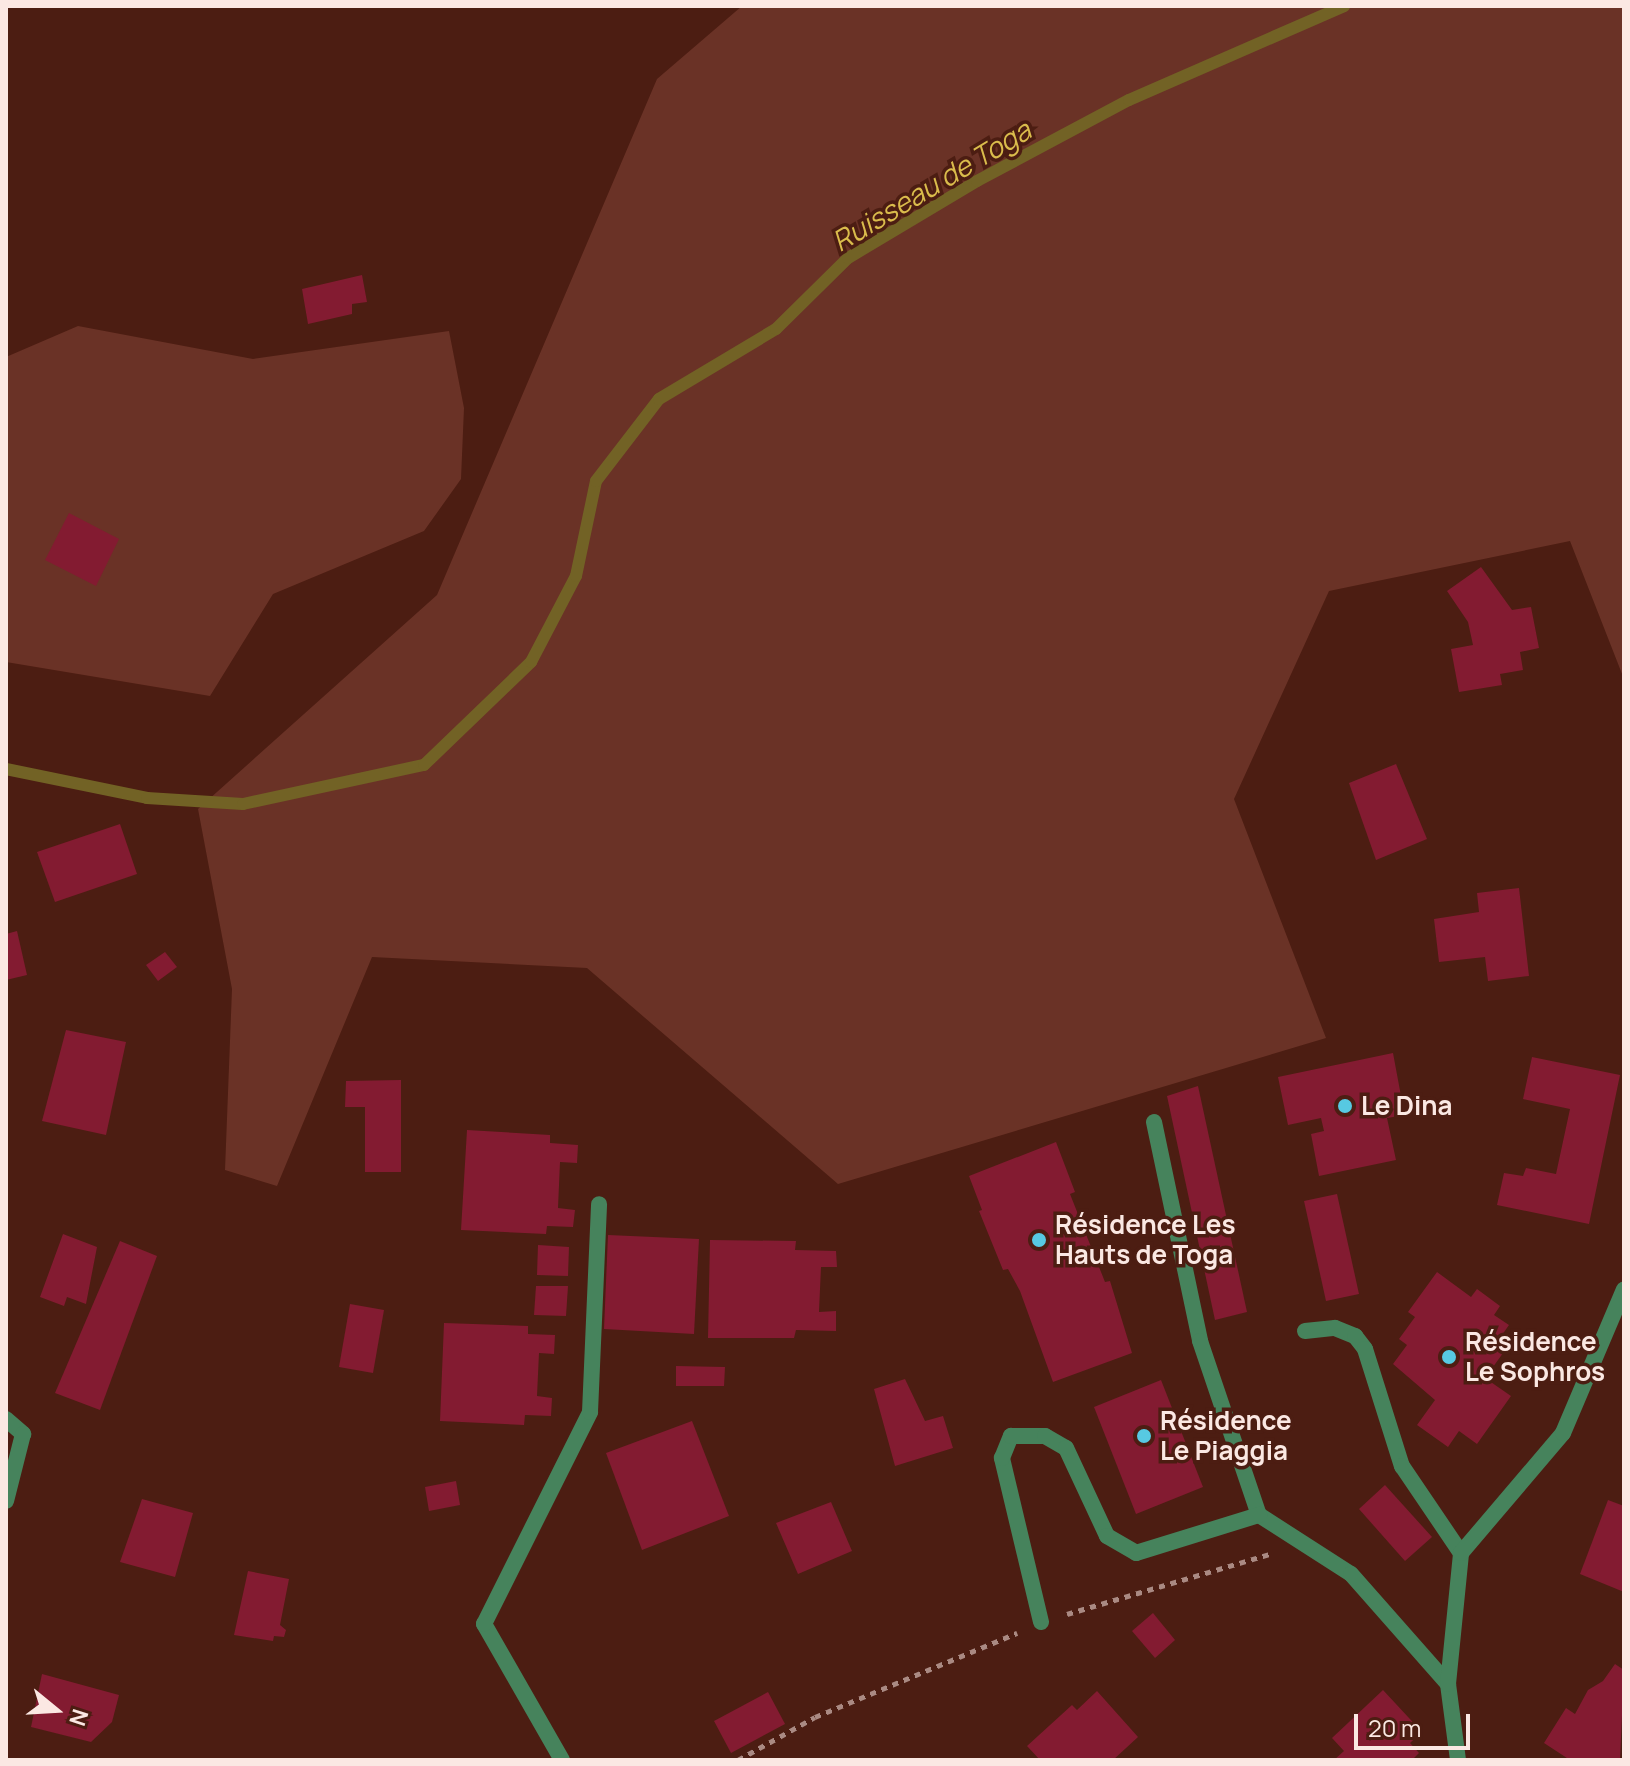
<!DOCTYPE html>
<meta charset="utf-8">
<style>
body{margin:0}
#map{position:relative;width:1630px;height:1766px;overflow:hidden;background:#4c1d12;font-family:Manrope,sans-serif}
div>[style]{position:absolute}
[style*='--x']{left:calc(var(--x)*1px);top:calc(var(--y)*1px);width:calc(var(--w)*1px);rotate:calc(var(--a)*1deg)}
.green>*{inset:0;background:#6a3226}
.stream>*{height:12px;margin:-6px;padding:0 6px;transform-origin:6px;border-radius:6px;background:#726225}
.building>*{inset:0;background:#831b31}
.path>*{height:5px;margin-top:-2.5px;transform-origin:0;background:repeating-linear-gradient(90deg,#aa8a83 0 6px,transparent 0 12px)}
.service>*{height:16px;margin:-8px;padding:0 8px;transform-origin:8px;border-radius:8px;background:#46835c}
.minor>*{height:16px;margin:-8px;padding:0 8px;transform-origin:8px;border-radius:8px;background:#46835c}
.dots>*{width:22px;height:22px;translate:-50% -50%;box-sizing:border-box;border:4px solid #4c1d12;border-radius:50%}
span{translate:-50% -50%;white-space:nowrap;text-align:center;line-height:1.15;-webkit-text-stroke:7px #4c1d12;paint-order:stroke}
.poi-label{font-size:26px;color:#fbe8e3;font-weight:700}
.left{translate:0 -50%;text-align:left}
.water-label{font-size:28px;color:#dabc4c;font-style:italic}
.frame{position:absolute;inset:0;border:8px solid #fbe8e3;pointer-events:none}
.north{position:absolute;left:16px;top:1670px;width:80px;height:80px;-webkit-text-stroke:6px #4c1d12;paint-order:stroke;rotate:108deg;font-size:22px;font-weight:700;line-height:32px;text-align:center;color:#fbe8e3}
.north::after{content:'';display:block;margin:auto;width:28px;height:36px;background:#fbe8e3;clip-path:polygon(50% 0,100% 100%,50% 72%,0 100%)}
.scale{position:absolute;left:1354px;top:1714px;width:116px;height:36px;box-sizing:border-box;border:4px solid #fbe8e3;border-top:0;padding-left:10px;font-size:24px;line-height:28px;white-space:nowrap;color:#fbe8e3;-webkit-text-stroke:6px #4c1d12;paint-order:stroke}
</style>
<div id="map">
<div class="green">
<div style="clip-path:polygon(742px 6px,1624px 6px,1624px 679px,1570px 541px,1329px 591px,1234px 799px,1326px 1038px,838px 1184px,587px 968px,372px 957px,277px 1186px,225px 1170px,232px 989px,198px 809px,437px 595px,657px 79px)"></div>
<div style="clip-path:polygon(78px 326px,253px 359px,449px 331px,464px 408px,461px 479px,424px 531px,273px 594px,210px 696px,6px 662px,6px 357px)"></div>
</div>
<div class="stream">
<div style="--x:6;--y:769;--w:144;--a:11.6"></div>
<div style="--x:147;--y:798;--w:96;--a:3.6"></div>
<div style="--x:243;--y:804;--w:185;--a:-12.2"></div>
<div style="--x:424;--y:765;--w:149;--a:-43.9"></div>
<div style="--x:531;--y:662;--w:97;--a:-62.4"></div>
<div style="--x:576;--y:576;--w:97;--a:-78.1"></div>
<div style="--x:596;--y:481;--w:103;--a:-52.5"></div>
<div style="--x:659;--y:399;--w:136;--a:-30.9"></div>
<div style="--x:776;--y:329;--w:101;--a:-44.6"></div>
<div style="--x:848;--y:258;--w:150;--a:-30.8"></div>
<div style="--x:977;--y:181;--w:172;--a:-28.1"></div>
<div style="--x:1129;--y:100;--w:235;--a:-23.6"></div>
</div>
<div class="building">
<div style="clip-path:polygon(362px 275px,367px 302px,352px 304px,352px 314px,308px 324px,302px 289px)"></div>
<div style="clip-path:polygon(69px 513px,119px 539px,96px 586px,45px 560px)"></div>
<div style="clip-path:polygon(1481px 567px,1512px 610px,1531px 607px,1539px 648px,1520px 652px,1523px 670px,1500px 674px,1502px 685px,1459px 692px,1451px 649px,1473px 645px,1468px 622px,1447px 591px)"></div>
<div style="clip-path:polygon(1396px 764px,1427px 839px,1376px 860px,1349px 783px)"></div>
<div style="clip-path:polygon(120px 824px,137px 874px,55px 902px,37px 852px)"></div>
<div style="clip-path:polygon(1519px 888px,1529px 976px,1488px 981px,1485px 957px,1439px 962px,1434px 919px,1479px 912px,1477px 893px)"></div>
<div style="clip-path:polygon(17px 931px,27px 975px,6px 980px,6px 934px)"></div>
<div style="clip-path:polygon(165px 952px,177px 967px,158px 981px,146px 965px)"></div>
<div style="clip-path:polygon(66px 1030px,126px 1042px,106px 1135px,42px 1121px)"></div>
<div style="clip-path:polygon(1393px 1053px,1401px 1096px,1395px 1097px,1399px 1116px,1387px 1118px,1396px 1160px,1319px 1176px,1311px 1134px,1324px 1131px,1321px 1118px,1288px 1125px,1278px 1077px)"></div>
<div style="clip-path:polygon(1532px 1057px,1620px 1075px,1589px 1224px,1497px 1205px,1504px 1173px,1523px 1176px,1526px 1168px,1556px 1174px,1570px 1109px,1523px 1099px)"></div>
<div style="clip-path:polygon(401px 1080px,401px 1172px,365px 1172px,365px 1107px,345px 1107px,346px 1081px)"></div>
<div style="clip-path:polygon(1198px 1086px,1247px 1312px,1215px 1320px,1167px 1096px)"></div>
<div style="clip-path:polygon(467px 1130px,550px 1135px,550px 1143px,578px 1145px,577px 1163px,560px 1162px,558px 1208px,575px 1210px,573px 1227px,547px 1226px,546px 1234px,461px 1230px)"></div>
<div style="clip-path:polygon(1056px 1142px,1075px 1192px,1070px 1194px,1105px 1282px,1110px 1281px,1132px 1353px,1053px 1382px,1020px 1291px,1008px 1269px,1003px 1270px,979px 1211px,982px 1210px,969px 1176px)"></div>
<div style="clip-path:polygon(1337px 1194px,1359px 1294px,1326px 1301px,1304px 1201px)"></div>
<div style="clip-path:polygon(63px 1234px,97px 1247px,86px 1304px,67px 1297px,64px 1306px,40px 1297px)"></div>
<div style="clip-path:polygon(608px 1235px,699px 1239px,694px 1334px,604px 1329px)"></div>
<div style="clip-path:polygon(710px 1240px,796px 1241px,795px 1250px,836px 1251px,837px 1267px,821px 1267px,819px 1312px,836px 1311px,836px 1331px,796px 1330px,794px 1338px,708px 1338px)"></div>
<div style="clip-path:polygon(120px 1241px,157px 1256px,100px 1410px,55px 1393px)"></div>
<div style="clip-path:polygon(538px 1245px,569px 1247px,568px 1276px,537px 1275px)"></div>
<div style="clip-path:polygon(1437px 1272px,1471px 1297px,1477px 1289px,1500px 1306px,1494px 1315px,1509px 1325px,1497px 1342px,1506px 1349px,1485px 1378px,1511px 1396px,1477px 1444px,1459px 1431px,1448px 1447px,1417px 1425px,1435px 1400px,1393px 1364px,1407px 1345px,1399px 1339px,1415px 1317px,1408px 1312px)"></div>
<div style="clip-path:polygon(536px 1286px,568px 1286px,566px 1316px,534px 1315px)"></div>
<div style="clip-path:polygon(350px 1304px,384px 1310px,373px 1373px,339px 1367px)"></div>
<div style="clip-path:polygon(444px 1323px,528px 1326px,528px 1334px,555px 1335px,554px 1354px,539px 1353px,537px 1396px,552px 1398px,551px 1416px,525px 1415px,524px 1425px,440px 1421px)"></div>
<div style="clip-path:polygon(676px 1366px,725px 1367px,724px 1386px,676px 1386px)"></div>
<div style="clip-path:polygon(905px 1379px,925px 1421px,943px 1416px,953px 1448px,895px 1466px,874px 1389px)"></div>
<div style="clip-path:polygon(1161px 1380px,1203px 1487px,1136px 1514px,1094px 1407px)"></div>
<div style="clip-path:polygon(692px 1421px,729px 1516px,642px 1550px,606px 1453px)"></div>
<div style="clip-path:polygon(456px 1481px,460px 1505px,429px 1511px,425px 1487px)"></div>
<div style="clip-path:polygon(1385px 1485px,1432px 1537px,1405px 1561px,1359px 1509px)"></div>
<div style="clip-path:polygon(142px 1499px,193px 1513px,175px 1577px,120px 1562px)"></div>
<div style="clip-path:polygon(1608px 1500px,1624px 1506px,1624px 1592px,1580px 1574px)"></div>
<div style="clip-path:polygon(831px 1502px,852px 1551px,798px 1574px,776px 1523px)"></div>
<div style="clip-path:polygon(248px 1571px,289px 1579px,280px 1625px,286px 1630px,284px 1637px,274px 1636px,273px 1641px,234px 1635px)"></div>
<div style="clip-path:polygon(1153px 1613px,1175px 1640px,1155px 1658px,1132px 1631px)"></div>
<div style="clip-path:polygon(1615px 1664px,1624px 1670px,1620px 1760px,1570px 1760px,1544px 1743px,1566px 1708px,1575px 1714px,1588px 1690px,1603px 1681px)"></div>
<div style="clip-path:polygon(42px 1674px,119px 1695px,112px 1722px,91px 1742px,31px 1727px)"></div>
<div style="clip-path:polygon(1383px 1690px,1422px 1732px,1410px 1743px,1419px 1753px,1412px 1760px,1334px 1760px,1344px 1751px,1332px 1738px)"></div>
<div style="clip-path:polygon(1097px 1691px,1138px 1737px,1113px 1760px,1040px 1760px,1027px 1746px,1072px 1705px,1077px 1710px)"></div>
<div style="clip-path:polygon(768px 1692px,785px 1724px,731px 1753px,714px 1721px)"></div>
</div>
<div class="path">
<div style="--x:1067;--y:1614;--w:211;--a:-16.5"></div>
<div style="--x:738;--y:1760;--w:88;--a:-29.2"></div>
<div style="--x:815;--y:1717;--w:219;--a:-22.6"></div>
</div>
<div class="service">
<div style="--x:1154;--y:1122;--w:224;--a:78.1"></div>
<div style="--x:1200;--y:1341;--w:184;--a:71.3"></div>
<div style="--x:1259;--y:1515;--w:109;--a:32.7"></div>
<div style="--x:1351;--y:1574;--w:147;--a:48.6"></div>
<div style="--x:1305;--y:1331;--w:30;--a:-6"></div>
<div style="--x:1335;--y:1328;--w:22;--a:22"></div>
<div style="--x:1355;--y:1336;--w:16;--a:52"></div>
<div style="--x:1365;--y:1349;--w:123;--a:72.5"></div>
<div style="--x:1402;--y:1466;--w:105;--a:55.9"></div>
<div style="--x:6;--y:1419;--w:23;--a:41"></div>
<div style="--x:23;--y:1434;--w:69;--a:104.2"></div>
<div style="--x:1041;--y:1622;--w:169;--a:-103.4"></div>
<div style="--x:1002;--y:1458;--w:24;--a:-68"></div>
<div style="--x:1011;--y:1436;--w:34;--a:0"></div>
<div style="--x:1045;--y:1436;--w:24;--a:30"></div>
<div style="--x:1066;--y:1448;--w:97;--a:65"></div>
<div style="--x:1107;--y:1536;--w:34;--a:30"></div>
<div style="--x:1136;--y:1553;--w:129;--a:-17.2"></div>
<div style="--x:562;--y:1760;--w:157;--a:-119.8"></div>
<div style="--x:484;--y:1624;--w:237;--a:-63.4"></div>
<div style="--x:590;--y:1412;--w:208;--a:-87.5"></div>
</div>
<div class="minor">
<div style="--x:1458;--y:1760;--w:77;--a:-97.5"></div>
<div style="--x:1448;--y:1684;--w:132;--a:-84.3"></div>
<div style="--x:1461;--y:1553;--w:157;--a:-49.6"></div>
<div style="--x:1563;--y:1433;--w:156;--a:-67"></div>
</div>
<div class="dots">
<div style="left:1345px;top:1106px;background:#57c9e2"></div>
<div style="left:1039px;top:1240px;background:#57c9e2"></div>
<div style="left:1449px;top:1357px;background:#57c9e2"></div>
<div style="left:1144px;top:1436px;background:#57c9e2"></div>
</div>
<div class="poi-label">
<span class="left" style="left:1361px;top:1106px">Le Dina</span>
<span class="left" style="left:1055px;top:1240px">Résidence Les<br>Hauts de Toga</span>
<span class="left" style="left:1465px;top:1357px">Résidence<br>Le Sophros</span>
<span class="left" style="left:1160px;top:1436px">Résidence<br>Le Piaggia</span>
</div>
<div class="water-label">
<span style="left:931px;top:185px;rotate:-31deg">Ruisseau de Toga</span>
</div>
<div class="frame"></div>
<div class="north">N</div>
<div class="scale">20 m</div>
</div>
